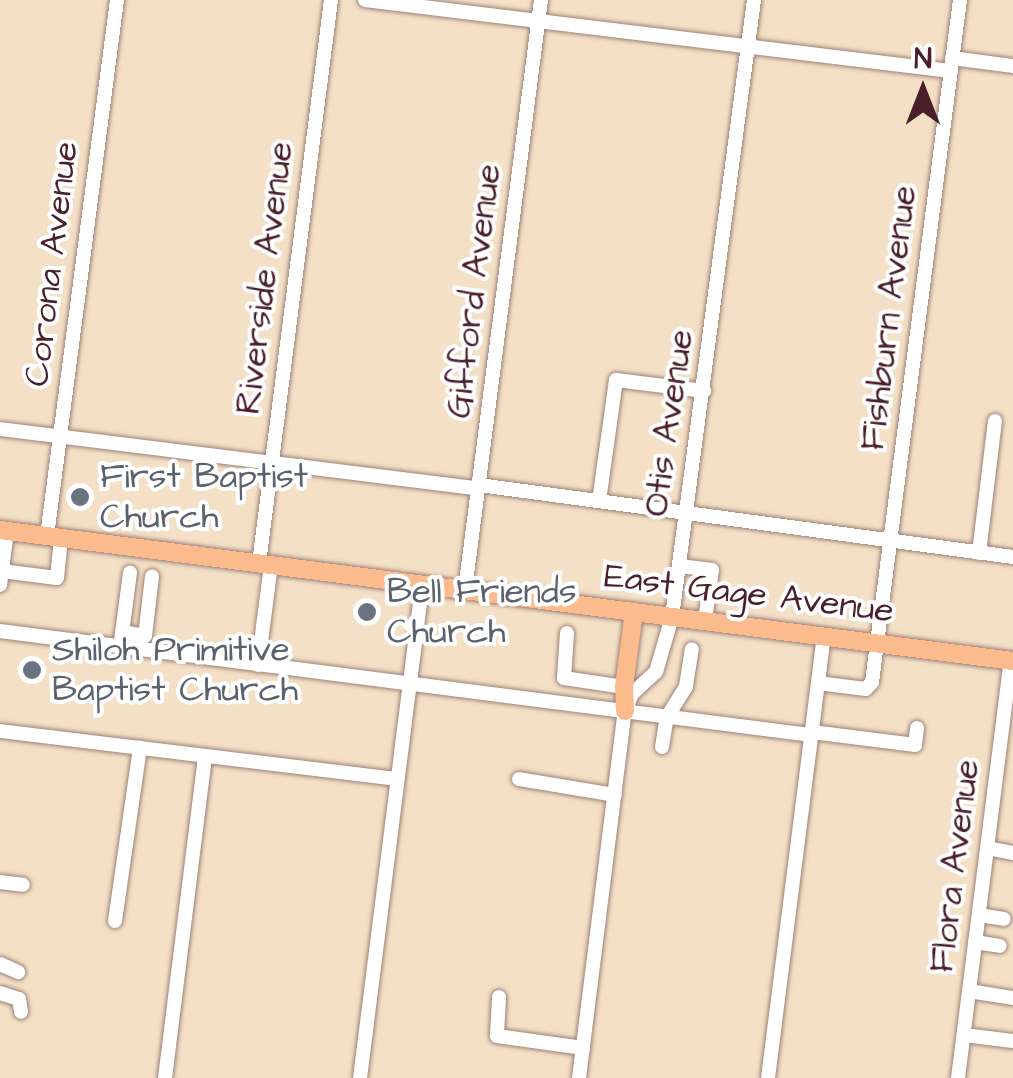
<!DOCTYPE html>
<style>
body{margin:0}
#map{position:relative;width:1013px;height:1078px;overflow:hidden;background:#f4e0c6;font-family:"Architects Daughter",sans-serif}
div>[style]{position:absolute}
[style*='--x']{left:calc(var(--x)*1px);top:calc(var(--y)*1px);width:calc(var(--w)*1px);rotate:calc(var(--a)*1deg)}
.roads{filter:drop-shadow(0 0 2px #9f8078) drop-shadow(0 0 2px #9f8078)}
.minor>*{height:14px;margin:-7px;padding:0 7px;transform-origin:7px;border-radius:7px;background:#fff}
.major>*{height:18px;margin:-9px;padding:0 9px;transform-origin:9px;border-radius:9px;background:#fbbb8d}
.dots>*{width:28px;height:28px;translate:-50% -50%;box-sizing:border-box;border:5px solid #fff;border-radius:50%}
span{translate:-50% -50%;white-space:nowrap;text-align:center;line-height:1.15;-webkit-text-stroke:8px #fff;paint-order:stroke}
.street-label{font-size:35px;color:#4a1f2b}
.worship-label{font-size:35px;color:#5b616d}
.left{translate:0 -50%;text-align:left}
.north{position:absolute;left:873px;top:40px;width:100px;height:100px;-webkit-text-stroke:8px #fff;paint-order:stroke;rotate:0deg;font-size:28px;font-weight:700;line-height:40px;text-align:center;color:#4a1f2b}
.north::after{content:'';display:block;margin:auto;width:35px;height:45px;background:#4a1f2b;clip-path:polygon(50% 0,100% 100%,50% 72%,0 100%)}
</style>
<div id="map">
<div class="roads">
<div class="minor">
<div style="--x:365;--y:0;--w:590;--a:6.91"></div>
<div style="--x:952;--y:58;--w:62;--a:7.5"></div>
<div style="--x:0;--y:429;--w:483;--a:7.1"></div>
<div style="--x:479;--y:485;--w:539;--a:7.68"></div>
<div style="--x:599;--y:501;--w:122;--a:-82"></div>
<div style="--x:616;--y:380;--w:89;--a:7.1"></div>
<div style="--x:47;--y:536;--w:541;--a:-82.56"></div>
<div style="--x:979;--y:553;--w:133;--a:-83.1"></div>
<div style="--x:259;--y:563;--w:568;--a:-82.71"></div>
<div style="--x:680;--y:566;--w:32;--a:7"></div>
<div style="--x:712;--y:570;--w:51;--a:97.8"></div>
<div style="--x:2;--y:571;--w:55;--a:7.3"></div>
<div style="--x:57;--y:578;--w:40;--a:-84.3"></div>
<div style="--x:0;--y:585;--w:54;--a:-82.6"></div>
<div style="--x:465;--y:590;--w:595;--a:-82.66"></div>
<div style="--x:0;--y:631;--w:818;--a:7.31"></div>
<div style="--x:122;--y:632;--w:23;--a:10"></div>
<div style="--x:145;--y:636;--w:60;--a:-83.3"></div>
<div style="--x:567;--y:633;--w:45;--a:93.8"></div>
<div style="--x:564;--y:678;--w:61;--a:8.5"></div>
<div style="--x:121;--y:641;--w:69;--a:-82.5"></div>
<div style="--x:258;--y:665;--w:101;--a:-82.6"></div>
<div style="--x:818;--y:683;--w:48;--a:7.1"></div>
<div style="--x:866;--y:689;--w:9;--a:-49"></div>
<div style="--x:872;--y:682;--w:688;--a:-82.65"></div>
<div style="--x:0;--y:731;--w:400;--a:6.9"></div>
<div style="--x:812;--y:732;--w:104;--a:7.2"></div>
<div style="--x:915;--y:745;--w:17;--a:-83"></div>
<div style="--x:662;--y:747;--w:30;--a:-81"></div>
<div style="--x:667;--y:717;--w:36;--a:-58"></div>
<div style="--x:686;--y:686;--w:37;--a:-81"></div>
<div style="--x:519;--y:779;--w:97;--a:9.5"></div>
<div style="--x:987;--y:848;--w:26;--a:11"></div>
<div style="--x:0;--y:882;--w:23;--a:7"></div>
<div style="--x:979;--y:915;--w:25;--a:9"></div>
<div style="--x:115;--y:921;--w:175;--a:-81.8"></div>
<div style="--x:975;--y:942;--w:25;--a:9"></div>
<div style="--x:0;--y:964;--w:20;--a:24"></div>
<div style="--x:969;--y:991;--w:45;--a:9"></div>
<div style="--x:0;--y:993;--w:20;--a:18"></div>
<div style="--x:19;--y:999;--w:13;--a:81"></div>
<div style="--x:499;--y:997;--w:39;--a:93"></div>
<div style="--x:497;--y:1036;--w:87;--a:7.9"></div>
<div style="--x:964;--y:1035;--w:49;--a:7"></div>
<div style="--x:165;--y:1078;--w:324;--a:-82.9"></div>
<div style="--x:360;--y:1078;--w:498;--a:-82.8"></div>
<div style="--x:579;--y:1078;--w:370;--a:-82.9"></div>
<div style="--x:625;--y:711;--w:18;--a:-68"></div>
<div style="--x:632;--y:694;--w:33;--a:-43"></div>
<div style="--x:656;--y:672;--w:57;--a:-73.8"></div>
<div style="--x:672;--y:617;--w:622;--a:-82.43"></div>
<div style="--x:768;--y:1078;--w:445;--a:-82.8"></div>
<div style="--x:958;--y:1078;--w:420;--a:-82.8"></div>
</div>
<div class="major">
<div style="--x:0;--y:530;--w:1021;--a:7.37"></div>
<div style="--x:625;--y:711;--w:24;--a:-92"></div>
<div style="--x:624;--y:687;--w:76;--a:-82.4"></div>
</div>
</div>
<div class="dots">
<div style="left:80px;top:497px;background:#6b7280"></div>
<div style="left:367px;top:612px;background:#6b7280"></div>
<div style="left:32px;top:670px;background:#6b7280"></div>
</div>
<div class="street-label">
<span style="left:52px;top:264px;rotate:-83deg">Corona Avenue</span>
<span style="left:265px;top:278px;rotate:-83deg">Riverside Avenue</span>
<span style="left:474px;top:291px;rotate:-83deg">Gifford Avenue</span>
<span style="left:889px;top:318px;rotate:-83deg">Fishburn Avenue</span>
<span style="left:669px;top:423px;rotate:-82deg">Otis Avenue</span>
<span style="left:749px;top:594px;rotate:7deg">East Gage Avenue</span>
<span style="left:955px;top:866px;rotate:-83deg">Flora Avenue</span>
</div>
<div class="worship-label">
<span class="left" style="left:100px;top:497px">First Baptist<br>Church</span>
<span class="left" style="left:387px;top:612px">Bell Friends<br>Church</span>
<span class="left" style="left:52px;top:670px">Shiloh Primitive<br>Baptist Church</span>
</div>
<div class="north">N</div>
</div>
